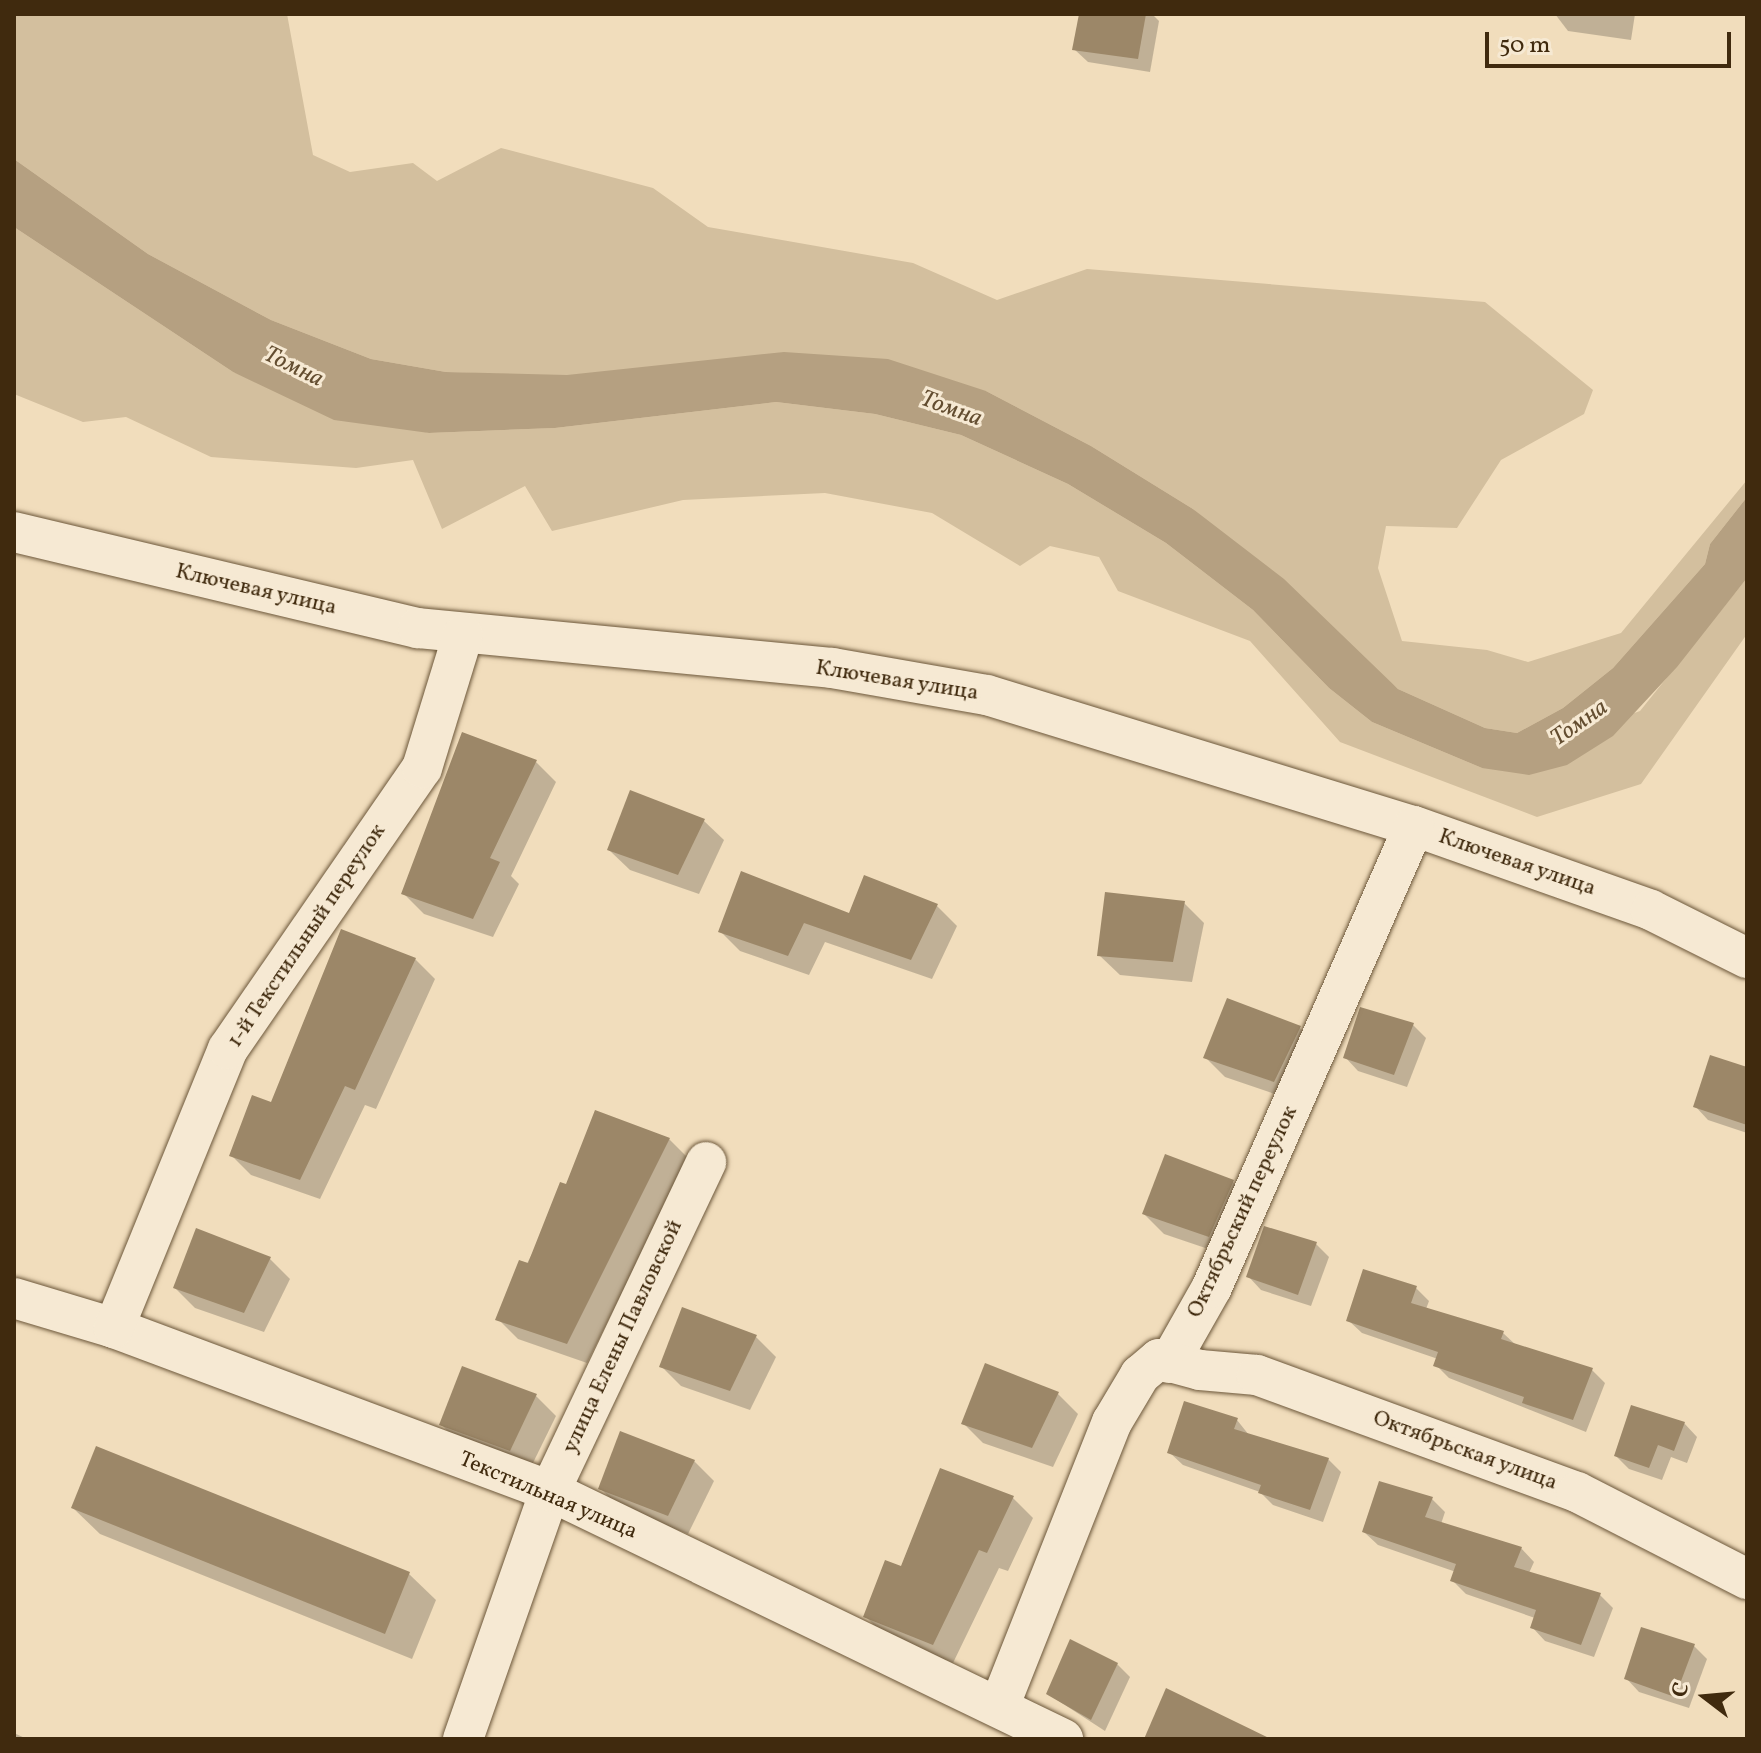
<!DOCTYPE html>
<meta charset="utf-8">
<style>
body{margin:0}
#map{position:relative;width:1761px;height:1753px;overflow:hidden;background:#f1ddbc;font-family:Vollkorn,serif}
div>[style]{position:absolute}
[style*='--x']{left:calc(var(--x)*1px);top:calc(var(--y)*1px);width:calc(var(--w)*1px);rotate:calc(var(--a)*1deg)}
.green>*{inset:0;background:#d3bf9e}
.water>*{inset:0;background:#b5a081}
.shadow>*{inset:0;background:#0003}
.building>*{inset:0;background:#9c8768}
.roads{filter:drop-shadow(0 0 2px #6c573a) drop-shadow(0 0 2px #6c573a)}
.minor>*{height:40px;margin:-20px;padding:0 20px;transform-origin:20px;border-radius:20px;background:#f6e9d3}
span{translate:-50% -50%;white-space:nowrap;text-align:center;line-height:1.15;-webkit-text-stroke:6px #f6e9d3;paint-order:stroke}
.street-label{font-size:22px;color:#402a0e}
.water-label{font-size:24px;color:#634d30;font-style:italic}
.frame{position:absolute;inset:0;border:16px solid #402a0e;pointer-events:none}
.north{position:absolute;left:1665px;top:1657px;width:80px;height:80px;-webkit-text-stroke:6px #f6e9d3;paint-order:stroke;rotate:286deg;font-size:22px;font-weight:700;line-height:32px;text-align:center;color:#402a0e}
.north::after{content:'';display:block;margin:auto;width:28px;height:36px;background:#402a0e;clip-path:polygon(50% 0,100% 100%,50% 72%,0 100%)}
.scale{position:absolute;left:1485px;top:32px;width:246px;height:36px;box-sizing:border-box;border:4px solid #402a0e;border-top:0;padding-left:10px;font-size:24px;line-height:28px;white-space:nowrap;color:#402a0e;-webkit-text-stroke:6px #f6e9d3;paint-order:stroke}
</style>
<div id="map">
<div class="green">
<div style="clip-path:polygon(14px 14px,287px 14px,313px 155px,350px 172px,413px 163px,437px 181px,501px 148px,653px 188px,708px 227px,913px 263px,997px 300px,1087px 269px,1485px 302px,1593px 390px,1584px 414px,1501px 460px,1457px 528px,1386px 526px,1378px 568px,1402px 641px,1487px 650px,1528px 662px,1621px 633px,1747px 480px,1747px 497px,1710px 544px,1705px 564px,1613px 668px,1563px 708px,1517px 733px,1485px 728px,1398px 689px,1193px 509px,1091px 446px,986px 391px,446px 372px,371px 359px,271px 320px,148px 254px,14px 159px)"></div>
<div style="clip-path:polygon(14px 227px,233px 372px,429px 433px,555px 428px,776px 402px,875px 414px,961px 435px,1068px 484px,1166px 543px,1253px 610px,1329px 688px,1372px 722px,1482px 768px,1640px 711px,1747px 578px,1747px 634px,1641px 784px,1537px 817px,1340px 742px,1250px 641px,1118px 591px,1099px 557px,1050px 546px,1020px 566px,932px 513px,825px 493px,683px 500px,552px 531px,525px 486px,442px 529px,413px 460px,356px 468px,211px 457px,126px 417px,83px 422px,14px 394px)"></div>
</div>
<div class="water">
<div style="clip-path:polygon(14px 159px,148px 254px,271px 320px,371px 359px,446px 372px,567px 375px,784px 352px,888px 359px,986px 391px,1091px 446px,1193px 509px,1284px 579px,1398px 689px,1485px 728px,1517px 733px,1563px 708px,1613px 668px,1705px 564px,1710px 544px,1747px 497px,1747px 578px,1677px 667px,1613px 736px,1567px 765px,1529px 775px,1482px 768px,1372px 722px,1329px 688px,1253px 610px,1166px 543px,1068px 484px,961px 435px,875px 414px,776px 402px,555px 428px,429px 433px,334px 420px,233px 372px,14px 227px)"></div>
</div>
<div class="shadow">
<div style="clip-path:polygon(1081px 14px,1152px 14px,1159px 21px,1150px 72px,1088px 62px,1074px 49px)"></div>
<div style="clip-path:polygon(1555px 14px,1635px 14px,1631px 40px,1568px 31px)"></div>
<div style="clip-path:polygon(536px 762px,556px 782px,511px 876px,519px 884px,493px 937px,424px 914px,404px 894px)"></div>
<div style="clip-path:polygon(631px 793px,704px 821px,724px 840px,699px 894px,630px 870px,609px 850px)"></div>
<div style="clip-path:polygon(865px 878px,937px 906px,957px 926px,932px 979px,825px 942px,809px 975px,740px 951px,720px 931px,850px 915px)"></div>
<div style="clip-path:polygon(1184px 903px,1204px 923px,1192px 982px,1120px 975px,1099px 955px)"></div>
<div style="clip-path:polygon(415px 959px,435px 979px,376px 1109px,365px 1105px,320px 1199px,251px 1175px,231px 1155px,272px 1105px)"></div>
<div style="clip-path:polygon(1413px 1025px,1426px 1038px,1407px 1087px,1358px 1071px,1345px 1057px)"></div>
<div style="clip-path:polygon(1300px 1028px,1320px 1048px,1295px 1101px,1225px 1077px,1205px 1057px)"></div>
<div style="clip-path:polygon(1747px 1069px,1747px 1133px,1708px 1120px,1695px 1106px)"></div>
<div style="clip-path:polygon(669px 1139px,689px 1159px,587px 1363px,518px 1339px,498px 1319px,567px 1187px)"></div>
<div style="clip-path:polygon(1233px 1182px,1253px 1202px,1229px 1256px,1164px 1234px,1144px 1214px)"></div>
<div style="clip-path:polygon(1316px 1244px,1329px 1257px,1311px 1306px,1261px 1290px,1248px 1276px)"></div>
<div style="clip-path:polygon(270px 1259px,290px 1279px,264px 1332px,195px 1308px,175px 1288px)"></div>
<div style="clip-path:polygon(1416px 1288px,1429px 1301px,1426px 1309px,1503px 1333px,1517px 1346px,1592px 1370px,1605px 1383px,1586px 1432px,1449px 1378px,1436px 1365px,1438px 1359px,1362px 1333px,1348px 1320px)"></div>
<div style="clip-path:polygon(756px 1337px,776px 1357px,750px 1410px,681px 1386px,661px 1366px)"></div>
<div style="clip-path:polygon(1058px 1394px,1078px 1414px,1053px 1467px,983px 1443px,963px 1423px)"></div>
<div style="clip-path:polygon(536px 1396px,556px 1416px,530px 1469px,461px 1445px,441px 1424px)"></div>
<div style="clip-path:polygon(1237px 1420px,1249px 1435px,1328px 1459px,1341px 1472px,1323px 1522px,1273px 1505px,1260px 1492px,1183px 1465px,1169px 1452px)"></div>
<div style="clip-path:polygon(1684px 1423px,1697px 1437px,1687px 1463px,1671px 1457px,1662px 1480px,1629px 1469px,1616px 1456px)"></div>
<div style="clip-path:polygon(694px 1461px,714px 1481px,688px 1534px,620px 1508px,600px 1488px)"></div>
<div style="clip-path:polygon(941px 1471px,1013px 1498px,1033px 1518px,1008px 1571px,999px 1568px,953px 1663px,885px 1636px,865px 1616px,902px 1569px)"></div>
<div style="clip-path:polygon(1432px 1499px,1445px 1512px,1441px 1524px,1521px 1548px,1534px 1562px,1529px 1573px,1600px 1595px,1613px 1608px,1594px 1657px,1545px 1641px,1532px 1627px,1535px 1618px,1466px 1594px,1453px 1581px,1456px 1572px,1378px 1545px,1364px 1532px)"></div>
<div style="clip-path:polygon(73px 1508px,409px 1574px,436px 1600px,412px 1659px,100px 1534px)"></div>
<div style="clip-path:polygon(1694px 1646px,1707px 1659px,1689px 1708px,1639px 1692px,1626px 1678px)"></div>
<div style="clip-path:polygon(1117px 1664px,1130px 1677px,1105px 1731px,1048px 1694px)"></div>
<div style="clip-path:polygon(14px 1733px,27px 1739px,14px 1739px)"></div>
</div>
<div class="building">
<div style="clip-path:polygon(1079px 14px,1146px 14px,1138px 59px,1072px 50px)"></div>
<div style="clip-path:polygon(462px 732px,537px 760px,490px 858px,500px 862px,473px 919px,401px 894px)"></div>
<div style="clip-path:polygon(630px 790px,705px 819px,678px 875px,607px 850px)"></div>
<div style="clip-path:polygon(741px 871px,849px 913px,864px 875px,938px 904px,911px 960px,804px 923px,788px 956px,718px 932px)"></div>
<div style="clip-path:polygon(1105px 892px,1185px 901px,1173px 962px,1097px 956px)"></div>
<div style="clip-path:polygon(341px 929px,416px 958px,355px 1090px,345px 1086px,300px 1180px,229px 1156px,252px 1095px,271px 1102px)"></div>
<div style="clip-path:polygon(1227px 998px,1301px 1026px,1274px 1082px,1203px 1058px)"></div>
<div style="clip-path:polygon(1360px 1007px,1414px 1023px,1394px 1075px,1343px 1058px)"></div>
<div style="clip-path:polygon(1710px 1055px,1747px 1067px,1747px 1125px,1693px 1107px)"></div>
<div style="clip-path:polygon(595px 1110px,670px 1138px,567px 1344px,495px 1320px,519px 1260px,528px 1263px,560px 1182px,566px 1184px)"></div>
<div style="clip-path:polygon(1165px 1154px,1234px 1180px,1209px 1237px,1142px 1214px)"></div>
<div style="clip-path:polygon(1264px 1226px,1317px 1242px,1298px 1295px,1246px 1277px)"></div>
<div style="clip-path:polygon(196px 1228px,271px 1257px,244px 1313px,173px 1288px)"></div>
<div style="clip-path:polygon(1363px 1269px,1417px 1286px,1411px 1303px,1504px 1331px,1501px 1339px,1593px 1368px,1573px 1420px,1522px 1403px,1524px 1397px,1433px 1366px,1438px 1352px,1346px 1321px)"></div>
<div style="clip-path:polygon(682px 1307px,757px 1335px,730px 1391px,659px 1367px)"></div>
<div style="clip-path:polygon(985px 1363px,1059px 1392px,1032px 1448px,961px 1424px)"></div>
<div style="clip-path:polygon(462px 1366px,537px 1394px,510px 1451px,439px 1425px)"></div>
<div style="clip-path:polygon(1184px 1401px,1238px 1418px,1234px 1429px,1329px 1458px,1310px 1510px,1258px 1493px,1261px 1485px,1167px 1453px)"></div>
<div style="clip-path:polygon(1631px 1405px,1685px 1422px,1674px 1451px,1658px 1445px,1649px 1468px,1614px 1456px)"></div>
<div style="clip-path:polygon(620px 1431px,695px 1460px,668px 1516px,598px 1489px)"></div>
<div style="clip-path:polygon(96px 1446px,410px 1572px,385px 1634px,71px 1508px)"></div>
<div style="clip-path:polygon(940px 1468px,1014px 1496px,987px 1553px,979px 1550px,933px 1645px,863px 1617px,885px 1560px,901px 1566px)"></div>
<div style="clip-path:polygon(1379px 1481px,1433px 1497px,1425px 1517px,1522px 1547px,1514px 1567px,1601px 1593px,1581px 1645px,1530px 1628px,1536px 1610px,1450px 1581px,1456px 1564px,1362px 1532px)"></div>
<div style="clip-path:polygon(1641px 1627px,1695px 1644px,1675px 1697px,1624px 1679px)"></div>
<div style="clip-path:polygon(1070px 1639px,1118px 1663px,1091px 1720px,1046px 1694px)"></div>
<div style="clip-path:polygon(1166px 1688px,1271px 1739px,1144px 1739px)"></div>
</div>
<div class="roads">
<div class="minor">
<div style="--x:14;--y:532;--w:415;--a:13.4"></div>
<div style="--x:418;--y:628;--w:416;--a:5.5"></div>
<div style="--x:832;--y:668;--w:157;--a:9.9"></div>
<div style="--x:987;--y:695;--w:447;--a:17.1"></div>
<div style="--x:1414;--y:826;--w:251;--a:19.5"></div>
<div style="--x:1651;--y:910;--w:107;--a:26.6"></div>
<div style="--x:14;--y:1298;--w:104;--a:16.7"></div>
<div style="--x:114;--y:1328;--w:465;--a:20.5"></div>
<div style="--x:550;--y:1491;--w:570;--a:25.8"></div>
<div style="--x:114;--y:1328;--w:301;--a:-67.8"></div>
<div style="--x:228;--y:1049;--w:341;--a:-55.4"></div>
<div style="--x:422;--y:768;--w:139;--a:-72.9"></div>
<div style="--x:1169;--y:1363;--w:87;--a:-60.5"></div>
<div style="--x:1212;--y:1287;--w:503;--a:-66.34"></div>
<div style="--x:999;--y:1707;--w:307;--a:-68.4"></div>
<div style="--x:1112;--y:1422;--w:55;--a:-59.2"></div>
<div style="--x:1140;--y:1375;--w:25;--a:-40"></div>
<div style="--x:1159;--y:1359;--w:42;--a:15"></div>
<div style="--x:1200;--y:1370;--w:57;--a:5"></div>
<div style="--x:1257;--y:1375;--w:341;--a:20.1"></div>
<div style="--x:1577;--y:1492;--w:191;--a:27.1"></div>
<div style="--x:463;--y:1739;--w:263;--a:-70.7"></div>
<div style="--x:550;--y:1491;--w:364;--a:-64.6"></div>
</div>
</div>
<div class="street-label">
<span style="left:256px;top:590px;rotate:13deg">Ключевая улица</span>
<span style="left:897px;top:681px;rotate:9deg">Ключевая улица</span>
<span style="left:1517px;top:863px;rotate:19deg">Ключевая улица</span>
<span style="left:307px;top:936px;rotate:-56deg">1-й Текстильный переулок</span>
<span style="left:1243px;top:1212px;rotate:-65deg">Октябрьский переулок</span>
<span style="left:623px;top:1337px;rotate:-65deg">улица Елены Павловской</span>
<span style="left:1465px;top:1451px;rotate:20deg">Октябрьская улица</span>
<span style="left:548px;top:1496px;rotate:23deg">Текстильная улица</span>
</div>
<div class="water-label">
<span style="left:293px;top:368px;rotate:26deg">Томна</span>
<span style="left:951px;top:410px;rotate:20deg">Томна</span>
<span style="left:1580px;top:724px;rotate:-35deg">Томна</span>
</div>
<div class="frame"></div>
<div class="north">С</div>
<div class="scale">50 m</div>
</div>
